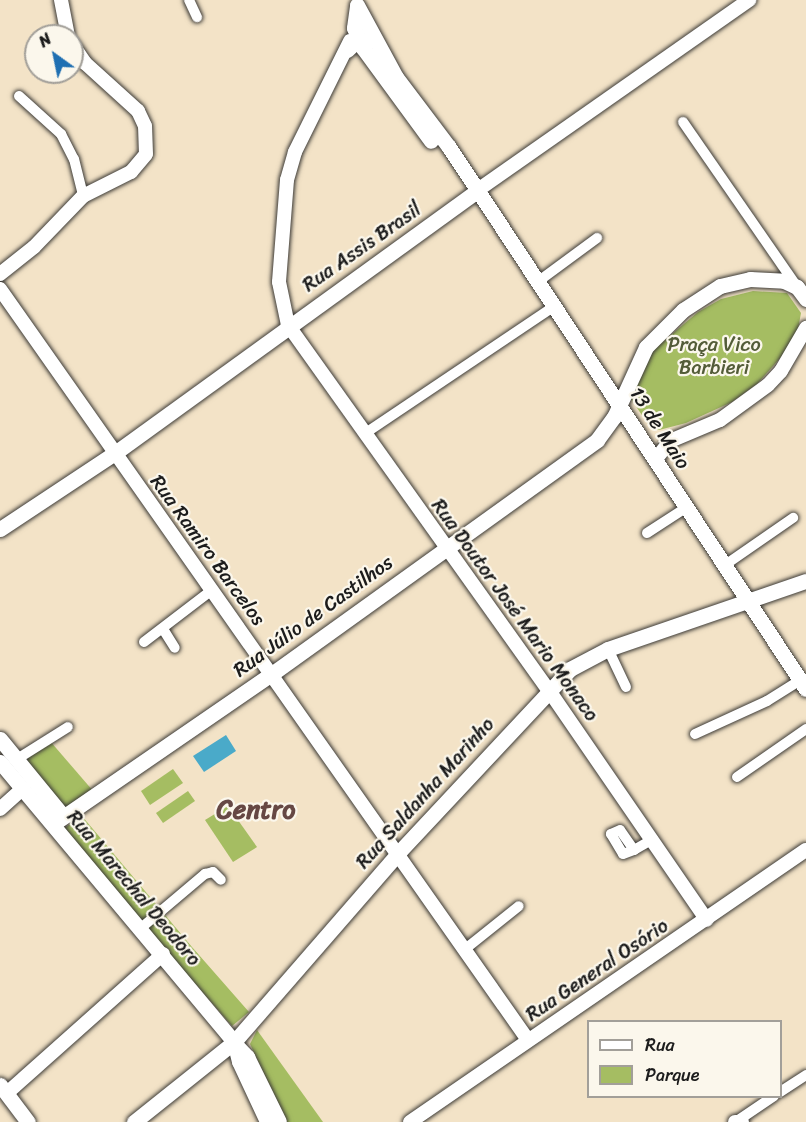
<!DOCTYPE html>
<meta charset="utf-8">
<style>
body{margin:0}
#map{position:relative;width:806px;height:1122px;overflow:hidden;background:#f3e3c7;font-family:Sriracha,sans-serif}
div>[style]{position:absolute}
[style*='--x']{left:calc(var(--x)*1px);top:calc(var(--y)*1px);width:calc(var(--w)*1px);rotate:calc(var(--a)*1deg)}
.green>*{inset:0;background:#a5bd62}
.water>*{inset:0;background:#4aaac9}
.roads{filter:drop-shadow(0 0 2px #3c3a36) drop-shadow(0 0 2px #3c3a36)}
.minor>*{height:10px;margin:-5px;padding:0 5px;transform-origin:5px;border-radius:5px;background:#fff}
.tertiary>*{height:14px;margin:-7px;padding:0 7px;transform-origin:7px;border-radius:7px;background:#fff}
.secondary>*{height:15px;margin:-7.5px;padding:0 7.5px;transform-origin:7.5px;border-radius:7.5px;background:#fff}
span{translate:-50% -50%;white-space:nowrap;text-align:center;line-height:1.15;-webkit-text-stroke:4.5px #fbf7ec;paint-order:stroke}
.street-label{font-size:20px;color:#1c1c1c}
.park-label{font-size:20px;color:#535c38}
.district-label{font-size:26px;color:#664844;font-weight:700}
.legend{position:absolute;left:587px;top:1020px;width:195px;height:78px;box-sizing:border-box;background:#fbf7ec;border:2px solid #a29f99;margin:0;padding:8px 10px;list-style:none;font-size:18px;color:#1c1c1c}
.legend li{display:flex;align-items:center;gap:12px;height:30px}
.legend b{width:30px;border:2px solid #a29f99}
.north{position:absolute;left:24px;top:24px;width:60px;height:60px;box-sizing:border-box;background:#fbf7ec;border:2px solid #a29f99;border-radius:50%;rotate:327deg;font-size:16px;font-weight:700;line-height:24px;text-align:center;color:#1c1c1c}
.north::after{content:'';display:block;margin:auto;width:21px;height:27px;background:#1f6fb2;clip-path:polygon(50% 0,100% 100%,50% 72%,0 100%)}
</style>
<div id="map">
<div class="green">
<div style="clip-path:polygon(753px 291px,787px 293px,801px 313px,798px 329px,782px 356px,757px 384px,732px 402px,686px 423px,659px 430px,650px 427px,631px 399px,632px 389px,652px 351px,698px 312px,721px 299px)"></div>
<div style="clip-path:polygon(50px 741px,94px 792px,65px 812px,23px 759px)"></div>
<div style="clip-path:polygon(173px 769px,183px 783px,150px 805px,141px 791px)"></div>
<div style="clip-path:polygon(188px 791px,195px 801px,163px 823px,156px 813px)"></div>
<div style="clip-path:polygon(228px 806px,257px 847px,233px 862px,205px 820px)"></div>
<div style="clip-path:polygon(82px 816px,192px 947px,249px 1012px,232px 1026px,170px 955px,63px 829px)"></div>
<div style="clip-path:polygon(257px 1030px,323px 1122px,287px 1122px,250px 1044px)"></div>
</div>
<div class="water">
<div style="clip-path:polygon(226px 735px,236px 751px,204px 772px,193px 756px)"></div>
</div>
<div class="roads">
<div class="minor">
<div style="--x:189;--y:0;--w:19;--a:65"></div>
<div style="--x:19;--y:96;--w:57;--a:42.1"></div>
<div style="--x:61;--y:134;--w:28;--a:63"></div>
<div style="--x:74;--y:159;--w:38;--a:76"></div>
<div style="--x:683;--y:122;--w:197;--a:55.3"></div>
<div style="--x:536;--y:283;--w:76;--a:-36.4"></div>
<div style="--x:364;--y:434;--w:228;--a:-33.9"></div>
<div style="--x:647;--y:533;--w:48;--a:-33"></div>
<div style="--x:725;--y:565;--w:83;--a:-34.7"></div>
<div style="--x:163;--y:629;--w:22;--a:58"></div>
<div style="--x:144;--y:642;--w:86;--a:-37.4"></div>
<div style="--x:608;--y:649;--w:42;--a:64.7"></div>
<div style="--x:695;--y:734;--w:79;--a:-24.6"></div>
<div style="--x:767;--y:701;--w:39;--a:-32"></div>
<div style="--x:17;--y:759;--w:60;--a:-32.1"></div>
<div style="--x:737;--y:777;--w:84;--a:-34.8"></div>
<div style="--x:634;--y:850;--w:24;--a:-125"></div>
<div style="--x:620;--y:830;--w:10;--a:156"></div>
<div style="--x:611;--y:834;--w:23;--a:59"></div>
<div style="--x:623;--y:854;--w:12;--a:-20"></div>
<div style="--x:634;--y:850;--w:22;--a:-30"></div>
<div style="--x:141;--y:928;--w:84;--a:-40.2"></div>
<div style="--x:205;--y:874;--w:8;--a:-14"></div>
<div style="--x:213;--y:872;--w:11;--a:45"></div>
<div style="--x:464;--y:950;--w:70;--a:-38.7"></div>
<div style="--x:780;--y:1092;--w:31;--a:-33"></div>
<div style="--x:740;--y:1119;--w:41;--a:-34.1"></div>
</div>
<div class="tertiary">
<div style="--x:61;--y:0;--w:37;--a:79"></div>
<div style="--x:350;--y:41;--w:124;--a:116.4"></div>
<div style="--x:295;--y:152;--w:29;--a:106"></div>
<div style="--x:287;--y:180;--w:102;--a:94.5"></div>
<div style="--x:279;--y:282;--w:44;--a:78.2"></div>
<div style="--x:288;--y:325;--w:447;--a:54.5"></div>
<div style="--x:548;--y:689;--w:280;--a:55.5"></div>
<div style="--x:475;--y:192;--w:335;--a:-35"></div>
<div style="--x:0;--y:274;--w:43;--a:-38.5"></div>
<div style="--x:34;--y:247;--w:71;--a:-46.1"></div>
<div style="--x:83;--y:196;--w:54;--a:-26.6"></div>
<div style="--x:131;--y:172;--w:23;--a:-50"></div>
<div style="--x:146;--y:154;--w:28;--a:-92"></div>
<div style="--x:145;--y:126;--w:17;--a:-115"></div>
<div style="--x:138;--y:111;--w:72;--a:-137.8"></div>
<div style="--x:85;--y:63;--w:23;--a:-124"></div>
<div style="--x:0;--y:289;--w:918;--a:54.89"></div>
<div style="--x:656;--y:459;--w:23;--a:-52"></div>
<div style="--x:670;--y:441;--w:54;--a:-22.8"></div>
<div style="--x:720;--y:420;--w:59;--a:-36.1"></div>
<div style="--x:768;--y:385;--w:19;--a:-47"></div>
<div style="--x:781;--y:371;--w:50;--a:-59.8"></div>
<div style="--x:0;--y:809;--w:31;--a:-42"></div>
<div style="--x:234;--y:1042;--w:21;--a:47"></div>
<div style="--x:248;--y:1057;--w:72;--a:63.8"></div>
<div style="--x:234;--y:1042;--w:21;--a:76"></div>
<div style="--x:239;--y:1062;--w:66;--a:65"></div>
<div style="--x:7;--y:1093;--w:209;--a:-41.7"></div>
<div style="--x:410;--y:1122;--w:480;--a:-34.5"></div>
<div style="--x:735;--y:1122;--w:7;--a:0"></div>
</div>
<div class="secondary">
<div style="--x:357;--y:5;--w:82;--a:61.6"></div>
<div style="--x:396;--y:77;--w:88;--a:52.9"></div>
<div style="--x:449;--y:147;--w:649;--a:56.63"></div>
<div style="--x:357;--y:6;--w:22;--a:98"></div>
<div style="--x:354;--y:28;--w:22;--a:66"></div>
<div style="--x:363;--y:48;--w:115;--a:53.8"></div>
<div style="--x:347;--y:50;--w:16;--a:-43"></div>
<div style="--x:359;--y:39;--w:9;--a:21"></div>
<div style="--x:0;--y:529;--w:138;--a:-33.5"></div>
<div style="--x:115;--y:453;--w:445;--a:-35.9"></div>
<div style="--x:0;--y:739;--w:99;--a:50.7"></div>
<div style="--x:0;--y:762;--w:365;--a:50.1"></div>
<div style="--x:53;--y:824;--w:267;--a:-34.5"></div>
<div style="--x:273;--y:673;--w:399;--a:-35.7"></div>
<div style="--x:597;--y:440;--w:29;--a:-54"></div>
<div style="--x:614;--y:417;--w:77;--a:-65.4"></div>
<div style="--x:646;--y:347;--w:52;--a:-45"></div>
<div style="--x:683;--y:310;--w:44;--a:-33"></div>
<div style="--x:720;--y:286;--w:31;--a:-13"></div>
<div style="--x:750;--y:279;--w:34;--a:3"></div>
<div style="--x:784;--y:281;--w:14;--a:25"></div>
<div style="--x:797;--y:287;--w:15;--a:53"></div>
<div style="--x:0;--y:1085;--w:46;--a:52.9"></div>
<div style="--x:134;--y:1122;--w:128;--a:-38.7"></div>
<div style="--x:234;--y:1042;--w:252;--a:-49"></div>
<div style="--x:399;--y:852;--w:250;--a:-46.9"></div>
<div style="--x:570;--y:669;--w:43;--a:-27.8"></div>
<div style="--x:608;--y:649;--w:209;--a:-19"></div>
</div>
</div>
<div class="street-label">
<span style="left:362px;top:247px;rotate:-35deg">Rua Assis Brasil</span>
<span style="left:660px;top:428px;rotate:57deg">13 de Maio</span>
<span style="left:208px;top:550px;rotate:54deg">Rua Ramiro Barcelos</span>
<span style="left:515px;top:610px;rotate:54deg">Rua Doutor José Mario Monaco</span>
<span style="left:313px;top:616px;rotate:-36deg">Rua Júlio de Castilhos</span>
<span style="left:425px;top:793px;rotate:-48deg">Rua Saldanha Marinho</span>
<span style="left:134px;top:888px;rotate:50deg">Rua Marechal Deodoro</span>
<span style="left:597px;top:970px;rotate:-34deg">Rua General Osório</span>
</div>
<div class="park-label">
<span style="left:714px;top:356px">Praça Vico<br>Barbieri</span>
</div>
<div class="district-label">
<span style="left:256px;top:810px">Centro</span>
</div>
<ul class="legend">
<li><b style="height:8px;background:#fff"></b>Rua</li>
<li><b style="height:16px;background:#a5bd62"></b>Parque</li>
</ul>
<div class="north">N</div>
</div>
